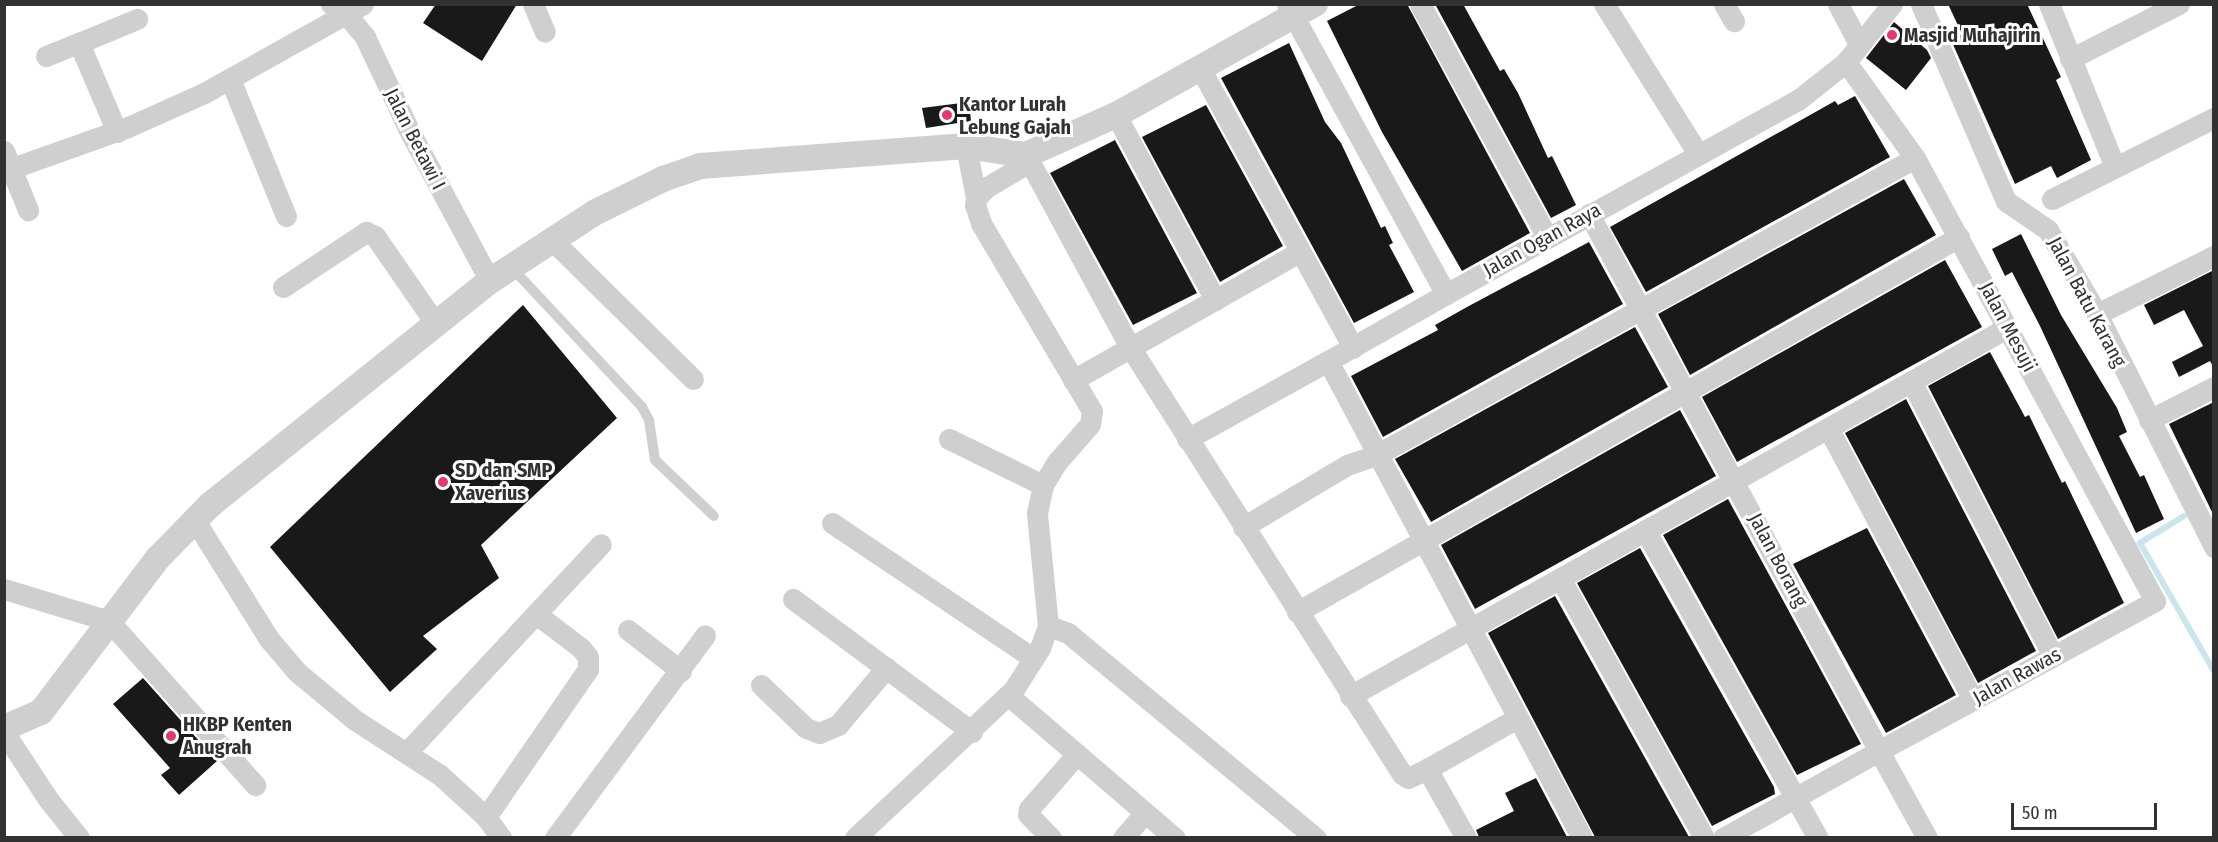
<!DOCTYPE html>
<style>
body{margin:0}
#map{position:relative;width:2218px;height:842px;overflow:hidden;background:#fff;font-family:"Fira Sans Condensed",sans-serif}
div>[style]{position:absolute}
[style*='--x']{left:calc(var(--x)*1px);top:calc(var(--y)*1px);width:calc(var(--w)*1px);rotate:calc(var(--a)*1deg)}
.stream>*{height:6px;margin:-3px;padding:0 3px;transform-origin:3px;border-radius:3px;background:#cae6eb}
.building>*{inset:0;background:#191919}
.service>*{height:10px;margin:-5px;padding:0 5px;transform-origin:5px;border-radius:5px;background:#cfcfcf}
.minor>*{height:21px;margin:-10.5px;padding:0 10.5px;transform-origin:10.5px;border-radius:10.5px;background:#cfcfcf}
.tertiary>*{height:26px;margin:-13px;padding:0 13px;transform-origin:13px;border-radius:13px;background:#cfcfcf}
.dots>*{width:16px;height:16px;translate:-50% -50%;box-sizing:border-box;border:3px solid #fff;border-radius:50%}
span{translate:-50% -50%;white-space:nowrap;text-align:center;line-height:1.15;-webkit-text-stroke:6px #fff;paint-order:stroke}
.poi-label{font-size:20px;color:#323232;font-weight:700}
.left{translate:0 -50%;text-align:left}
.street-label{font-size:20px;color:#323232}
.frame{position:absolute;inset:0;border:6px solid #323232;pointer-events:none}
.scale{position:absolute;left:2011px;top:803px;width:146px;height:27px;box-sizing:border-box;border:3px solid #323232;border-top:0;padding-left:8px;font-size:18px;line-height:21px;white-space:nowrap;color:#323232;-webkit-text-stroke:4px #fff;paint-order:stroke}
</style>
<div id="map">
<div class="stream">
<div style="--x:2184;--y:516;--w:52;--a:148.5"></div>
<div style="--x:2140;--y:543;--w:148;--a:60"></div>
</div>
<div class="building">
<div style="clip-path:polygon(436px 4px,517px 4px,482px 61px,423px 23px)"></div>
<div style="clip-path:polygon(1360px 4px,1407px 4px,1530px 233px,1462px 271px,1382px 132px,1327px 21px)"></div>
<div style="clip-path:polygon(1435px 4px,1463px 4px,1500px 71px,1504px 69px,1518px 93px,1548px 158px,1552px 156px,1576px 205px,1551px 218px)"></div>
<div style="clip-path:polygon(1948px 4px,2027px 4px,2061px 77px,2056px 80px,2091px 160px,2057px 178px,2051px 166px,2015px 184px,1951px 40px,1962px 34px)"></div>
<div style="clip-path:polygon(1894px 22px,1927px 50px,1931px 58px,1906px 90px,1866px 58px)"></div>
<div style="clip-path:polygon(1289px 43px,1325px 122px,1341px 143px,1381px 228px,1385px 226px,1393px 243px,1389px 245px,1414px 292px,1354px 323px,1221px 78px)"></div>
<div style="clip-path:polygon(1855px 96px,1890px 157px,1646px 292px,1610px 227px,1835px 101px,1838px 105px)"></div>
<div style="clip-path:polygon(969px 102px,971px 121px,926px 128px,922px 108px)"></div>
<div style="clip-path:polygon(1206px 105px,1283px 246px,1220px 282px,1142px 137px)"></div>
<div style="clip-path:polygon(1115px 140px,1197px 293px,1133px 325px,1050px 173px)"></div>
<div style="clip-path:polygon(1904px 179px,1936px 235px,1690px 375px,1658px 314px)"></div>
<div style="clip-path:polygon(2021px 234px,2061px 315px,2117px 408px,2127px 432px,2119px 436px,2140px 477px,2144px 475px,2164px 519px,2136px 533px,2040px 326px,2012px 272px,2005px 276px,1992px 249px)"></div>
<div style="clip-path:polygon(1589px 242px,1623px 304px,1383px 437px,1351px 376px,1438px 330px,1435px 325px,1467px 307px)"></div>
<div style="clip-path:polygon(1945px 260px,1982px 327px,1737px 462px,1702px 397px)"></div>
<div style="clip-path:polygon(2214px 270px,2214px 368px,2210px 361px,2179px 377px,2172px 362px,2203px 346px,2184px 310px,2154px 325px,2144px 305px)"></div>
<div style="clip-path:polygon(523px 305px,617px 418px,481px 545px,499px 578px,423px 636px,437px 649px,390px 692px,270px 547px)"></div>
<div style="clip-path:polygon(1635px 327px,1668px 387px,1431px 522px,1395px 459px)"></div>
<div style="clip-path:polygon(1990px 352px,2025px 417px,2029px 415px,2062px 483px,2065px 481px,2124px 603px,2058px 639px,1928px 386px)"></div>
<div style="clip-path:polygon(1906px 399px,2036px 651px,1978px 683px,1845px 433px)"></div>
<div style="clip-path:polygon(2214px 402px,2214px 516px,2169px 424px)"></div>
<div style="clip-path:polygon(1680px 410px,1716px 476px,1475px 609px,1441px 545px)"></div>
<div style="clip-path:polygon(1728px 499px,1861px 744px,1797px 775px,1663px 535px)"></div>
<div style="clip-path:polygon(1867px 528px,1956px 695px,1886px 733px,1793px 564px)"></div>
<div style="clip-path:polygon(1640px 548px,1774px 787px,1775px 794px,1712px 826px,1577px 583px)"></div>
<div style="clip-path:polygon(1555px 596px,1689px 837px,1595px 837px,1488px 633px)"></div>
<div style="clip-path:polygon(143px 678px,217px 761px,179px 795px,161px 775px,170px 768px,113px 704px)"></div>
<div style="clip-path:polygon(1536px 778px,1567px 837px,1479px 837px,1476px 830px,1514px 811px,1505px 793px)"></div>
</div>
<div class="service">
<div style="--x:511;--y:267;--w:192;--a:46.9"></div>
<div style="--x:642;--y:407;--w:15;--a:62"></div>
<div style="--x:649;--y:420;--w:40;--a:81.5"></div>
<div style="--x:655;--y:460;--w:81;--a:43.5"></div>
</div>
<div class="minor">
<div style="--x:331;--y:4;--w:18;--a:34"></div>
<div style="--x:346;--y:14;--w:30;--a:50"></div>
<div style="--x:365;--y:37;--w:105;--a:64.7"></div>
<div style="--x:410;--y:132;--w:169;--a:61.8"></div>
<div style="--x:533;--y:4;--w:30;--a:67"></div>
<div style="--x:1287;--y:4;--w:331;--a:61.3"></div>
<div style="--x:1446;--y:294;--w:402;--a:-28.9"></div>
<div style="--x:1798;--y:100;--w:61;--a:-38.4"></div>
<div style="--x:1846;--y:62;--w:74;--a:-51.6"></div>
<div style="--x:1420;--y:4;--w:265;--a:61.4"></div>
<div style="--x:1604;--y:4;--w:177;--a:57.9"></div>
<div style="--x:1724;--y:4;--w:20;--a:60"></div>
<div style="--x:1838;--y:4;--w:45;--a:62.3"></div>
<div style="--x:1921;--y:4;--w:215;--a:66.7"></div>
<div style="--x:2006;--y:201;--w:51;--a:34.6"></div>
<div style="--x:2048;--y:230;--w:97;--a:59.7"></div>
<div style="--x:2097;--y:314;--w:261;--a:63.3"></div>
<div style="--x:2049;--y:4;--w:176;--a:68"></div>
<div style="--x:46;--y:56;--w:35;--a:-22"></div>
<div style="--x:2070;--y:59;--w:122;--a:-26.8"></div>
<div style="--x:1846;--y:62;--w:118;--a:54.3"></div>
<div style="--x:1915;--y:158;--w:504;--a:61.55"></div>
<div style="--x:2155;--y:601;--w:314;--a:151.5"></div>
<div style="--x:1879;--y:751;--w:99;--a:61.1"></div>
<div style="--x:1200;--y:68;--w:319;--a:61.3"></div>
<div style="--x:230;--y:79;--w:148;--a:67.8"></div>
<div style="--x:1116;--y:115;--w:210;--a:61.8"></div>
<div style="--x:117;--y:132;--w:97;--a:-113.1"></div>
<div style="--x:79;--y:43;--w:63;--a:-22.5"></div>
<div style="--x:966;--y:146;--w:53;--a:79.1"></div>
<div style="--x:4;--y:151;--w:64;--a:67.9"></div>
<div style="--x:1026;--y:155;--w:218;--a:61.6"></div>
<div style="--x:1130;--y:347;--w:506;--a:57.5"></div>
<div style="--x:1402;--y:774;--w:7;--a:34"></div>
<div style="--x:1408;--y:778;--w:21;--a:-25"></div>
<div style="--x:1427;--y:769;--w:103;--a:-29.5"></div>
<div style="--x:4;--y:171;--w:132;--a:-19.5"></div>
<div style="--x:128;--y:127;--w:83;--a:-24.1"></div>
<div style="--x:204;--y:93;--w:182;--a:-29.2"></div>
<div style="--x:2052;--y:199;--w:181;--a:-26.6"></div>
<div style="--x:1589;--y:214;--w:610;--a:61.63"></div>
<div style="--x:1879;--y:751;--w:179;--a:150.9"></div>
<div style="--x:552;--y:240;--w:198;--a:44.6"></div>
<div style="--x:283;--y:287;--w:100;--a:-33.5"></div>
<div style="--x:366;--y:232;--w:10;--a:24"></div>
<div style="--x:375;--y:236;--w:107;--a:55.3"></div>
<div style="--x:1446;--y:294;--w:136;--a:150.4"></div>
<div style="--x:1328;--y:361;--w:540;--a:61.96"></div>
<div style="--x:2097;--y:314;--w:131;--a:-26.4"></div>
<div style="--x:1073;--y:380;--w:260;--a:-29.5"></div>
<div style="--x:1911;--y:381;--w:309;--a:62.7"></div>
<div style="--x:2149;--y:420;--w:73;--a:-26.9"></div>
<div style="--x:1828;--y:428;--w:308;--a:61.9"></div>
<div style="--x:949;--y:439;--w:105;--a:26.1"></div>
<div style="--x:1187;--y:439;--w:161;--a:-29"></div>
<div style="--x:194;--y:519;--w:142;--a:58"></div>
<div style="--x:269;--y:639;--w:43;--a:49.7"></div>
<div style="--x:297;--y:672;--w:75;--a:39.6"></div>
<div style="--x:355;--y:720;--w:101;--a:32.9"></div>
<div style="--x:440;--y:775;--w:62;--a:42.4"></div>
<div style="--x:486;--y:817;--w:26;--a:54"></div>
<div style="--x:832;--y:523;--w:242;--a:33.9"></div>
<div style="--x:1243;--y:527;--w:121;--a:-30.8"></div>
<div style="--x:1347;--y:465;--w:31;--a:-19"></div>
<div style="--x:1376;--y:455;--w:615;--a:-28.86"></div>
<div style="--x:1645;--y:530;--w:353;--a:60.7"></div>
<div style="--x:1560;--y:578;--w:297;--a:61"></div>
<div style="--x:4;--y:589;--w:110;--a:16.9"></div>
<div style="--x:109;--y:621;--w:220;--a:48.3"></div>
<div style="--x:793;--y:599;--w:223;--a:36.6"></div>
<div style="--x:1297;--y:612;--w:761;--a:-29.53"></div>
<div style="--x:1048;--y:626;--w:21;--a:19"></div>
<div style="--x:1068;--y:633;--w:322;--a:39.6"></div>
<div style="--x:628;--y:630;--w:67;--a:37.7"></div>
<div style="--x:761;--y:685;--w:62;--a:43.7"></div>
<div style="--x:806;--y:728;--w:14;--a:21"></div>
<div style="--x:819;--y:733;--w:21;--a:-23"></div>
<div style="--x:838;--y:725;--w:75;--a:-49.9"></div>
<div style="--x:1008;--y:695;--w:220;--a:40.6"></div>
<div style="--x:1350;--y:696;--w:754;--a:-29.28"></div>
<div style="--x:4;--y:732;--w:80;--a:56.7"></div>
<div style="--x:48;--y:799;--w:50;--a:51.5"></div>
<div style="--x:407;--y:752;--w:284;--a:-47"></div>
<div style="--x:1427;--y:769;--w:79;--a:60.5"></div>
<div style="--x:486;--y:817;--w:180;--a:-55.4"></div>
<div style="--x:588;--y:669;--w:12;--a:-90"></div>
<div style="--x:588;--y:657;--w:11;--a:-128"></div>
<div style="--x:581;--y:648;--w:56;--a:-142.9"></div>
<div style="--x:555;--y:838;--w:252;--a:-53.5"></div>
<div style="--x:855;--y:838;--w:218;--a:-43.1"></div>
<div style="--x:1014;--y:689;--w:49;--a:-57.6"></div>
<div style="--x:1040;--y:648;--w:23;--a:-70"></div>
<div style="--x:1048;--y:626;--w:114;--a:-95.6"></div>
<div style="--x:1037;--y:513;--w:29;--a:-78"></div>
<div style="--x:1043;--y:485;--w:27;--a:-59"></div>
<div style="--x:1057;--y:462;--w:50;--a:-49"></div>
<div style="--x:1090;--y:424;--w:13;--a:-81"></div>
<div style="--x:1092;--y:411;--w:218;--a:-120.6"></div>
<div style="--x:981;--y:223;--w:19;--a:-108"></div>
<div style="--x:975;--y:205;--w:7;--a:-82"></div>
<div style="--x:976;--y:198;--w:16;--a:-45"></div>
<div style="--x:987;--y:187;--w:48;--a:-30.3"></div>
<div style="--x:1051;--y:838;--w:33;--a:-134"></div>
<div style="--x:1028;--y:814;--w:5;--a:-79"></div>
<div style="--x:1029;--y:809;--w:73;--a:-48.9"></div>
<div style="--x:1123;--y:838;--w:33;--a:-49"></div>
</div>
<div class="tertiary">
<div style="--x:4;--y:728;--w:40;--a:-23.4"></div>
<div style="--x:41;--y:712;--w:193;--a:-52.8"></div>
<div style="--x:158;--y:558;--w:74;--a:-45.5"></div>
<div style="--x:210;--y:505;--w:359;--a:-38.7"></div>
<div style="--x:490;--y:281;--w:126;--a:-33.1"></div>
<div style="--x:596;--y:212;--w:75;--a:-26.2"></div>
<div style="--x:663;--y:179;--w:39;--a:-19"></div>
<div style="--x:700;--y:166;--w:267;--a:-4.3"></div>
<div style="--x:966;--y:146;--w:61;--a:8.5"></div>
<div style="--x:1026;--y:155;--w:98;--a:-24"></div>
<div style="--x:1116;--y:115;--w:228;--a:-29.2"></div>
</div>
<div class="dots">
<div style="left:1892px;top:35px;background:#e3396d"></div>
<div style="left:947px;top:115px;background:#e3396d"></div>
<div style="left:443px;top:482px;background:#e3396d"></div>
<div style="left:171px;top:736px;background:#e3396d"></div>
</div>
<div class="poi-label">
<span class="left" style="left:1904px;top:35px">Masjid Muhajirin</span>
<span class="left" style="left:959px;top:116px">Kantor Lurah<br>Lebung Gajah</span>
<span class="left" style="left:455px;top:482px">SD dan SMP<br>Xaverius</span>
<span class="left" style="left:183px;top:736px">HKBP Kenten<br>Anugrah</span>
</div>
<div class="street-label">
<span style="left:415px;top:139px;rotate:63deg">Jalan Betawi I</span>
<span style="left:1542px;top:240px;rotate:-29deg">Jalan Ogan Raya</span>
<span style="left:2087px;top:302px;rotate:62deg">Jalan Batu Karang</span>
<span style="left:2008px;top:327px;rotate:62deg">Jalan Mesuji</span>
<span style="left:1778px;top:560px;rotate:62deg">Jalan Borang</span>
<span style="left:2017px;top:676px;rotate:-29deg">Jalan Rawas</span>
</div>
<div class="frame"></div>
<div class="scale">50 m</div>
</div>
